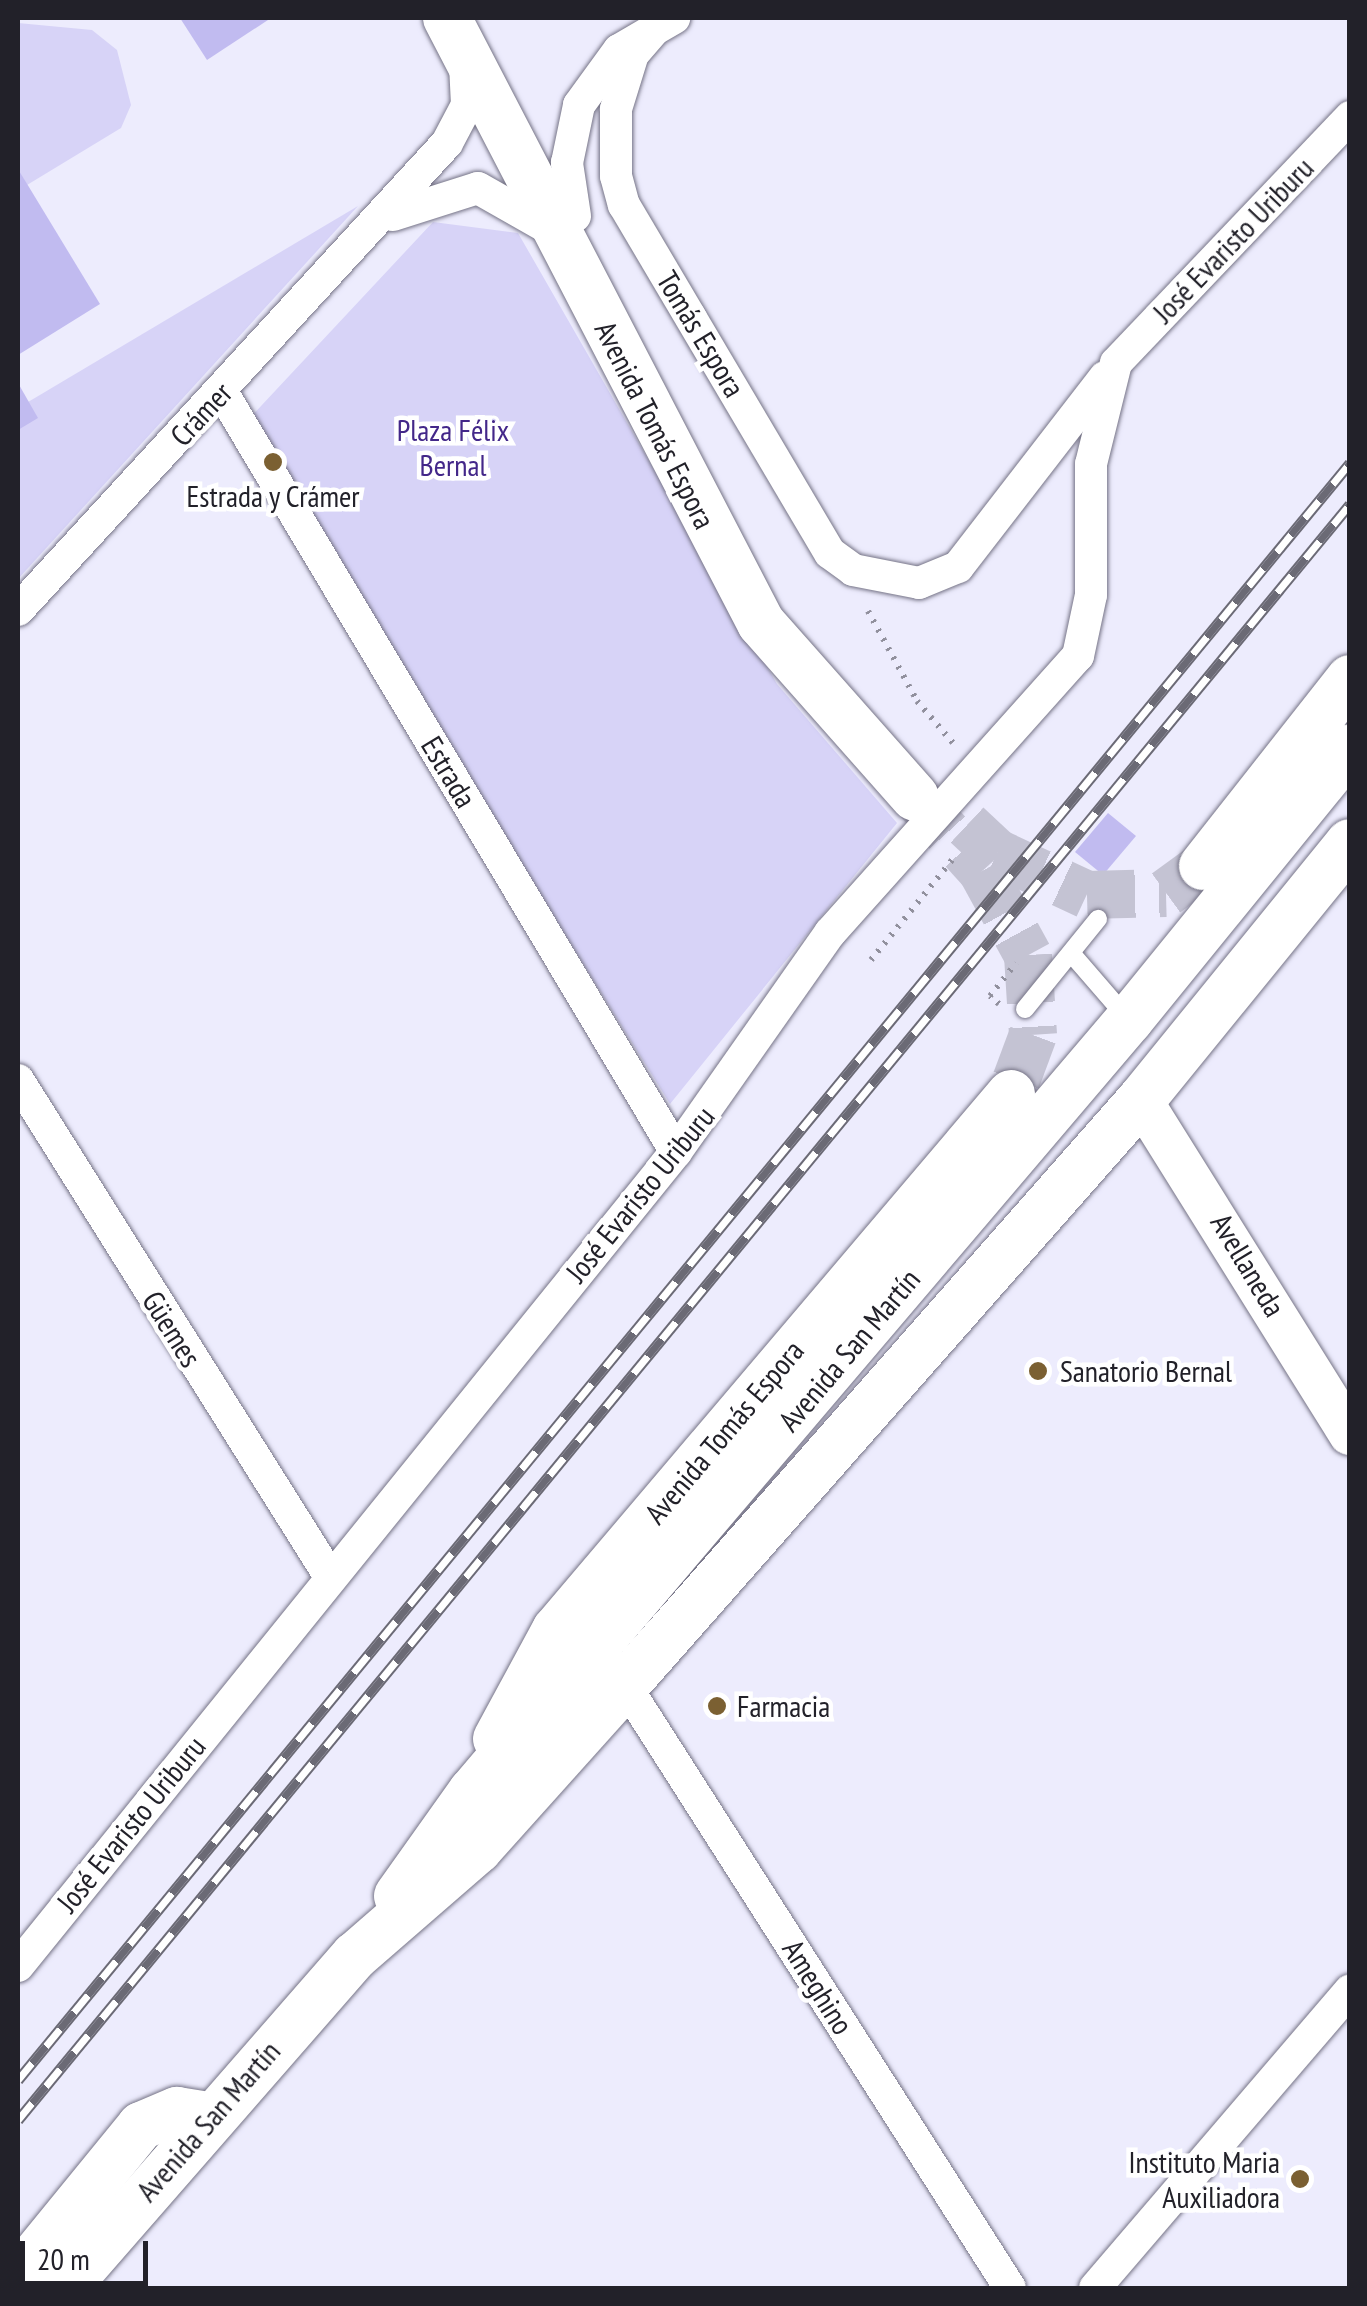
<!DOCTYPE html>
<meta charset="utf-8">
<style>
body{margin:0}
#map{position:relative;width:1367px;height:2306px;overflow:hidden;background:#edecfd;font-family:"PT Sans Narrow",sans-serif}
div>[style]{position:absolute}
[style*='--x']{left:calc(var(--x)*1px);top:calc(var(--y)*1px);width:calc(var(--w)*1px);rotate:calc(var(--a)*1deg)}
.green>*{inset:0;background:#d7d3f7}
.building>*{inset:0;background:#c1bbf0}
.secondary-tunnel>*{height:48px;margin-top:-24px;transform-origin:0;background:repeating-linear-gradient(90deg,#c4c3d3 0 48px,transparent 0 72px)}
.path>*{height:6px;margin-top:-3px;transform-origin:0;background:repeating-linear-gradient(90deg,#91909d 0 2.5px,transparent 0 10.5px)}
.roads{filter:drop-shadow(0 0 2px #757386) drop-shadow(0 0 2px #757386)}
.service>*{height:18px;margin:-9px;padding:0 9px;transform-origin:9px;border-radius:9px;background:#fff}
.minor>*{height:32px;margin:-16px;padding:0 16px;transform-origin:16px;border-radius:16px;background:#fff}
.tertiary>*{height:42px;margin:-21px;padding:0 21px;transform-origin:21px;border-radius:21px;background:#fff}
.secondary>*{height:48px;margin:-24px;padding:0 24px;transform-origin:24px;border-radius:24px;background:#fff}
.rail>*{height:11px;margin-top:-5.5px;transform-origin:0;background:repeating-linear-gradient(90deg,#fff 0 22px,#6b6a75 0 44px);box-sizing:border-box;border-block:2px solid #6b6a75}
.dots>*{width:28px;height:28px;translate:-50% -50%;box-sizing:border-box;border:5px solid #fff;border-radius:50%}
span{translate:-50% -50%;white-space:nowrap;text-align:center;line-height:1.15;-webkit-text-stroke:9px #fff;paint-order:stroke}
.street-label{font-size:30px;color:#222129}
.park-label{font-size:30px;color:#432789}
.poi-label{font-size:30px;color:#222129}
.left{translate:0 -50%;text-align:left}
.right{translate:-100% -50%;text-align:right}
.frame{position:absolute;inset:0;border:20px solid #222129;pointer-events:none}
.scale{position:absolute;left:20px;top:2241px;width:128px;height:45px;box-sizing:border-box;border:5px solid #222129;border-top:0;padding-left:12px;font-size:30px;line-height:35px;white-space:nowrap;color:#222129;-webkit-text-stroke:8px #fff;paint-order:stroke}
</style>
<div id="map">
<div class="green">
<div style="clip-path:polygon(18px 23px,92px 30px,117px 50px,131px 105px,121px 128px,27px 185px,18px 169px)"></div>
<div style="clip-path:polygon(358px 206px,18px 579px,18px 408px)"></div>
<div style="clip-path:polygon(433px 222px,518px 233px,777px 684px,897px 823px,670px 1104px,247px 421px)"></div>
</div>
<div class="building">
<div style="clip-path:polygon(180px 18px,271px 18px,207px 60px)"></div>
<div style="clip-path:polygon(18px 169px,100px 304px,18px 355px)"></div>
<div style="clip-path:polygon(18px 383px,38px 418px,18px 430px)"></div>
<div style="clip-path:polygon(1108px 813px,1136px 836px,1103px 875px,1075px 852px)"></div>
</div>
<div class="secondary-tunnel">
<div style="--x:915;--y:797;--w:100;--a:47.8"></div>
<div style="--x:982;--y:871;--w:96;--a:61.3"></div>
<div style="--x:1028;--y:955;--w:80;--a:86.4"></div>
<div style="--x:1033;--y:1035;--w:63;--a:110.4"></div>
<div style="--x:967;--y:825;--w:41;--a:43"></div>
<div style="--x:997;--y:853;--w:99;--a:25"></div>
<div style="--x:1087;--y:895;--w:79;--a:-1.5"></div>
<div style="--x:1166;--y:893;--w:46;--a:-36.1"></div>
</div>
<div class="path">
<div style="--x:868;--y:611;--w:102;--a:61.4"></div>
<div style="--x:917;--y:701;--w:55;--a:49.4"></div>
<div style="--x:871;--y:960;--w:135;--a:-51"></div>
<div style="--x:999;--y:1004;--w:12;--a:-138"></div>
<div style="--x:990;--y:996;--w:42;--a:-51.8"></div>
</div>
<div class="roads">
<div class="service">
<div style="--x:1071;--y:953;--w:89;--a:49.1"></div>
<div style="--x:1025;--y:1009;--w:116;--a:-51"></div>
</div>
<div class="minor">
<div style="--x:654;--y:30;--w:32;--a:131"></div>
<div style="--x:633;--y:54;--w:58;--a:107.2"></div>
<div style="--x:616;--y:109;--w:67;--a:90"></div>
<div style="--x:616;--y:176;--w:30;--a:75"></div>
<div style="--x:624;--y:205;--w:404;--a:59.4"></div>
<div style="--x:830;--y:553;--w:29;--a:36"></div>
<div style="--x:853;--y:570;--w:67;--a:11.1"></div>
<div style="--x:919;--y:583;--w:42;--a:-22.3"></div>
<div style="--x:958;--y:567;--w:240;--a:-52.3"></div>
<div style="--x:393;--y:215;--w:89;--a:-17.6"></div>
<div style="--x:478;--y:188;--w:85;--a:29.6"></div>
<div style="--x:575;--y:216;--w:54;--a:-98.6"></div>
<div style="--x:567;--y:163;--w:59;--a:-78.3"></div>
<div style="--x:579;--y:105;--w:68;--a:-54"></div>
<div style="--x:619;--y:50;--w:64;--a:-30.2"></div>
<div style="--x:222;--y:392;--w:885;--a:59.15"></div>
<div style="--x:18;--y:610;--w:634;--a:-47.43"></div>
<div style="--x:447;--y:143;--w:43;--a:-62.2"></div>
<div style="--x:467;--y:105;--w:41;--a:-92.8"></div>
<div style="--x:18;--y:1080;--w:585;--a:57.86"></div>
<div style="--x:625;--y:1685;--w:715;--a:57.44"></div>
<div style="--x:18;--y:1966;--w:1047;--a:-51.05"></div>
<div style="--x:676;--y:1152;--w:268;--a:-54.9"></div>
<div style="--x:830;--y:933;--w:372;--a:-48.2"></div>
<div style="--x:1078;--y:656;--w:62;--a:-78"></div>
<div style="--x:1091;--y:595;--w:131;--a:-90"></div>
<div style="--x:1091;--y:464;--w:104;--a:-76.1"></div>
<div style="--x:1116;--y:363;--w:340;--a:-46.4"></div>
<div style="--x:1095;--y:2288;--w:392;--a:-49.4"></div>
</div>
<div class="tertiary">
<div style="--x:1141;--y:1100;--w:394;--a:58"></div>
</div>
<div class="secondary">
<div style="--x:447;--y:18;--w:682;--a:62.57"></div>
<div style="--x:761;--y:623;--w:232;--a:48.5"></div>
<div style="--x:1203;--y:866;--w:238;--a:-51.8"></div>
<div style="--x:497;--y:1739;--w:124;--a:-61.6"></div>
<div style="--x:556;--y:1630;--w:703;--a:-49.67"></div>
<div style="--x:398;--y:1896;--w:128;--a:-54.6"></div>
<div style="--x:472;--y:1792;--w:1014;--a:-49.6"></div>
<div style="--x:1129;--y:1020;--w:350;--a:-50.9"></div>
<div style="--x:18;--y:2277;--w:195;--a:-50.8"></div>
<div style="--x:141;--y:2126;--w:39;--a:-23"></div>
<div style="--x:177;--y:2111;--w:33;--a:9"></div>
<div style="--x:65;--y:2288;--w:441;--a:-48.9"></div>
<div style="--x:355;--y:1956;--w:163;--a:-41"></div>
<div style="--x:478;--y:1849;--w:220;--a:-48.1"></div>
<div style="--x:625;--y:1685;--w:780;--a:-48.59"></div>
<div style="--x:1141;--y:1100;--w:331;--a:-50.9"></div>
</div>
</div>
<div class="rail">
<div style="--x:18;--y:2080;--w:2095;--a:-50.52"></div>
<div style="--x:18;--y:2120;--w:2094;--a:-50.5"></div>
</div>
<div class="dots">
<div style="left:273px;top:462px;background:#7b6032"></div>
<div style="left:1038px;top:1371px;background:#7b6032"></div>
<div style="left:717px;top:1706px;background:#7b6032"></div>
<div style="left:1300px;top:2179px;background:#7b6032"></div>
</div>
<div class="street-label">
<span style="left:1233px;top:240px;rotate:-46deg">José Evaristo Uriburu</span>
<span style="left:701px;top:334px;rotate:59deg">Tomás Espora</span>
<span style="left:201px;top:414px;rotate:-47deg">Crámer</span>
<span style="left:655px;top:425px;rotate:63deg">Avenida Tomás Espora</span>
<span style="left:449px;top:772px;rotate:59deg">Estrada</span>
<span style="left:640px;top:1194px;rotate:-51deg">José Evaristo Uriburu</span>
<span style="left:1248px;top:1265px;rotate:59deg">Avellaneda</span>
<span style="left:172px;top:1329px;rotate:58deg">Güemes</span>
<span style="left:849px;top:1350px;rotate:-50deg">Avenida San Martín</span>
<span style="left:724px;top:1432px;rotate:-50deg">Avenida Tomás Espora</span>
<span style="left:131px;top:1824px;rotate:-51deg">José Evaristo Uriburu</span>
<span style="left:818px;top:1987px;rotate:58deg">Ameghino</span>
<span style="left:208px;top:2121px;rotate:-49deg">Avenida San Martín</span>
</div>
<div class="park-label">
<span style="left:453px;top:447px">Plaza Félix<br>Bernal</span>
</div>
<div class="poi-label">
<span style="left:273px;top:496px">Estrada y Crámer</span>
<span class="left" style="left:1060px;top:1371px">Sanatorio Bernal</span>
<span class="left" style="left:737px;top:1706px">Farmacia</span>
<span class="right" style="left:1280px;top:2179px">Instituto Maria<br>Auxiliadora</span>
</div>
<div class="frame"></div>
<div class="scale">20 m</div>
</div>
